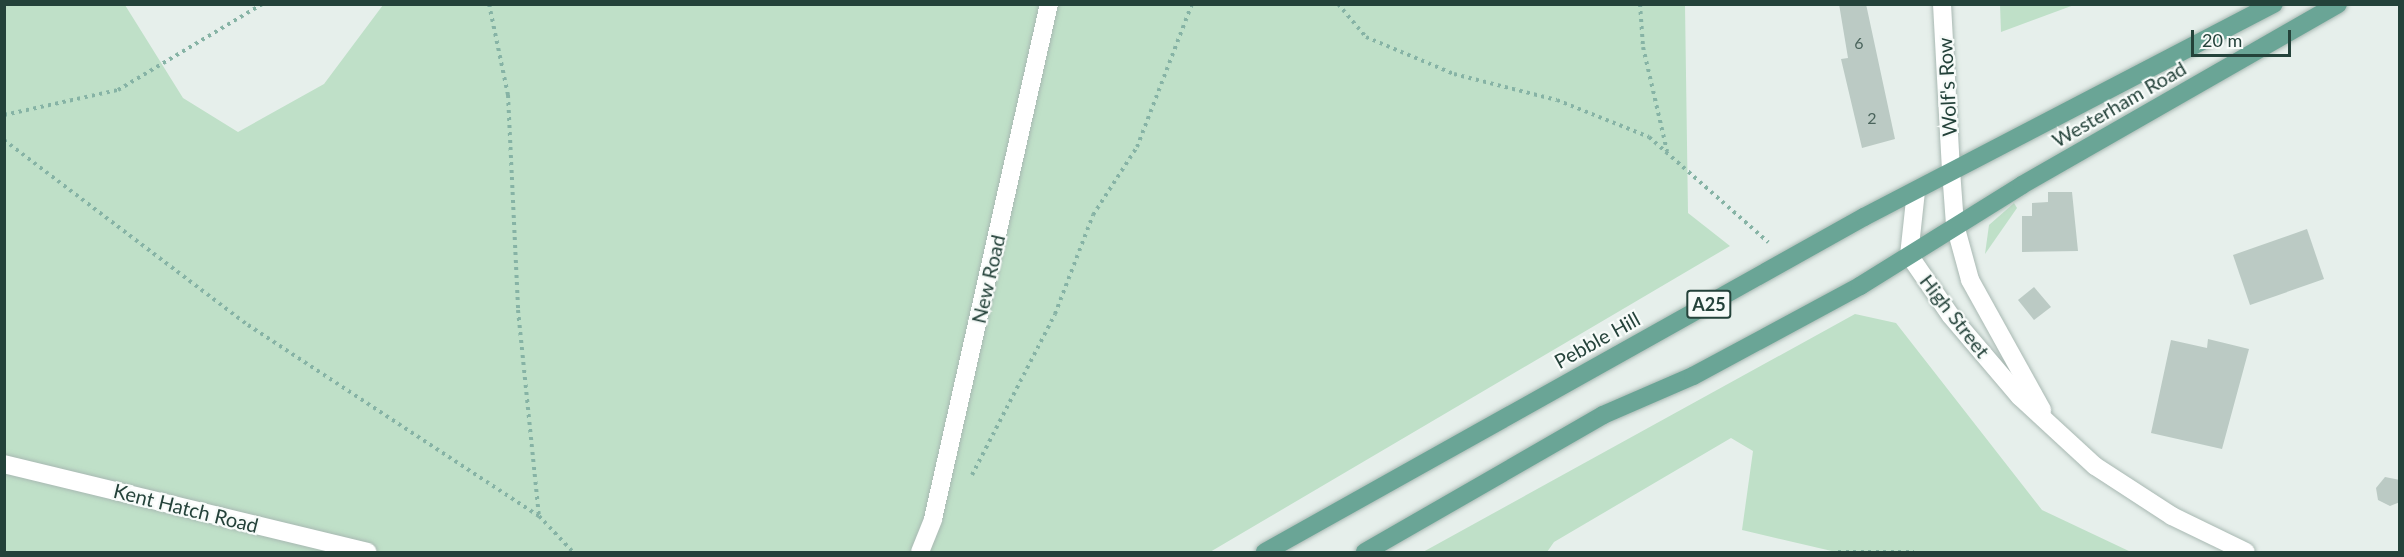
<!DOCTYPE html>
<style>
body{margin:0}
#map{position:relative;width:2404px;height:557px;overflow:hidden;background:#e6efeb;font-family:Lato,sans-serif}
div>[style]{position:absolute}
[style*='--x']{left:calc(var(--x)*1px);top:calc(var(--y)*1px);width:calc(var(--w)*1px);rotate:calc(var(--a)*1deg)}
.green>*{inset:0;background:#bfe0c8}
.building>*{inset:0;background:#bbcac4}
.path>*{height:4px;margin-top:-2px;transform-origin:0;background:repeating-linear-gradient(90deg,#86b3a5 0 3px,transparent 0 7.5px)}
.roads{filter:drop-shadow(0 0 2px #a8b8b2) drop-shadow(0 0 2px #a8b8b2)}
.minor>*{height:18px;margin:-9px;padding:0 9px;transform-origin:9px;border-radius:9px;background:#fff}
.tertiary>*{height:18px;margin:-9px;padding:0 9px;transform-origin:9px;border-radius:9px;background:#fff}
.secondary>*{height:18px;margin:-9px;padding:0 9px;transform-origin:9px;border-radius:9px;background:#fff}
.primary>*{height:18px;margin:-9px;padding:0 9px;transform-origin:9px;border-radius:9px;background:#6aa596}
span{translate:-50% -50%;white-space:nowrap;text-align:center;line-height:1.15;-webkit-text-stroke:4.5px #f7fbf9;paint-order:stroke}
.number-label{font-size:16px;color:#4a645c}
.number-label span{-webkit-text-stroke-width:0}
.shield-label span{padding:2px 4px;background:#f7fbf9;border:2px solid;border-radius:4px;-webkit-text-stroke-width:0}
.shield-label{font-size:18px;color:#24423a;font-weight:700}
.street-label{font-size:20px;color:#24423a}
.frame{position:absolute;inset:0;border:6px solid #24423a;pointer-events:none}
.scale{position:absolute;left:2191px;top:30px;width:100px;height:27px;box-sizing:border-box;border:3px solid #24423a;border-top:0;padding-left:8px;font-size:18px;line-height:21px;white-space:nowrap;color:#24423a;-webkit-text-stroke:4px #f7fbf9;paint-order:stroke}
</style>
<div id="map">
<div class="green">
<div style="clip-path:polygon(2000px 4px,2074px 4px,2074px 5px,2001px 32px)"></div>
<div style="clip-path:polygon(4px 5px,125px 5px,183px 98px,238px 132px,324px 84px,383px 5px,1685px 5px,1688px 213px,1730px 246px,1210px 552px,5px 552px)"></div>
<div style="clip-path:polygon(2014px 203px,2017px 208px,1985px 254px,1989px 225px)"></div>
<div style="clip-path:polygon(1855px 314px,1896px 323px,2042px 510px,2131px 552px,1836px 552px,1742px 530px,1753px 451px,1731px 438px,1554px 542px,1547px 552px,1423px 552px)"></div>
</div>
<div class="building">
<div style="clip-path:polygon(1839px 4px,1866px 4px,1895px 139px,1862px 148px,1841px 59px,1848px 58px)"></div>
<div style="clip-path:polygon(2048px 192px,2072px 192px,2078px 251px,2022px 252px,2022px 216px,2032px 216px,2032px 203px,2048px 202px)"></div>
<div style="clip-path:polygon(2307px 229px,2324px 279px,2250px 305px,2233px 255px)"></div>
<div style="clip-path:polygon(2034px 287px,2051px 307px,2034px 320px,2018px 300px)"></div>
<div style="clip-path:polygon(2208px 339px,2249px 349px,2222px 449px,2151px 433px,2171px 340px,2207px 348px)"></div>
<div style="clip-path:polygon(2385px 477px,2400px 480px,2400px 502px,2390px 506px,2378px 500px,2376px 488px)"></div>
</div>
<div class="path">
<div style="--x:489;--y:4;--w:93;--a:78.2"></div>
<div style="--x:508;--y:95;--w:215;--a:87.3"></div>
<div style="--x:518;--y:310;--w:206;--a:84.2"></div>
<div style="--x:1338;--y:4;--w:43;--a:49.7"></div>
<div style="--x:1366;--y:37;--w:95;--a:22.8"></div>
<div style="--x:1454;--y:74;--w:106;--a:14.2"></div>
<div style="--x:1557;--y:100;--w:99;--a:21.9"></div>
<div style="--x:1649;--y:137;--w:159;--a:41.4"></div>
<div style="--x:1640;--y:4;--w:43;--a:86"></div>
<div style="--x:1643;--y:47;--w:107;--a:77"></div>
<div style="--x:4;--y:115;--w:117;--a:-12.4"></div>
<div style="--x:118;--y:90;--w:168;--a:-30.8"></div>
<div style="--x:4;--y:140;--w:306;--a:37.2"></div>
<div style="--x:248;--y:325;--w:348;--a:33.3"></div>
<div style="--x:539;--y:516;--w:50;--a:46.6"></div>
<div style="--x:972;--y:475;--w:181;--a:-62.7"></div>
<div style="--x:1055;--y:314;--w:106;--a:-69"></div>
<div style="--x:1093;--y:215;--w:81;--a:-57.1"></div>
<div style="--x:1137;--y:147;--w:153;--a:-69"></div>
<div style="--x:1838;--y:552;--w:76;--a:0"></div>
</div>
<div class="roads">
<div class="minor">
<div style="--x:1951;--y:170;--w:55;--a:85.8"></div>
<div style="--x:920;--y:552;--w:35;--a:-68"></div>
<div style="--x:933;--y:519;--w:528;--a:-77.31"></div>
</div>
<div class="tertiary">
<div style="--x:1942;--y:4;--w:166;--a:86.9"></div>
</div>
<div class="secondary">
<div style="--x:1916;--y:191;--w:64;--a:96.2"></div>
<div style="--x:1909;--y:255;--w:74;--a:55.5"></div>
<div style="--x:1951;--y:316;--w:106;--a:49.6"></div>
<div style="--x:2020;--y:397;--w:102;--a:42.6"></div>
<div style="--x:2095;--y:466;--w:92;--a:33"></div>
<div style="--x:2172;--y:516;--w:82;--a:25.9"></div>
<div style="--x:1955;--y:225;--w:57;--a:74.7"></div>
<div style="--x:1970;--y:280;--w:149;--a:61"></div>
<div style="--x:4;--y:464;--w:374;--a:13.6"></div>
</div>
<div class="primary">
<div style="--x:1265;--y:552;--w:686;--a:-29.22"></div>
<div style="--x:1864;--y:217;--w:462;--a:-27.5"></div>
<div style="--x:1365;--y:552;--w:275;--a:-29.9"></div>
<div style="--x:1603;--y:415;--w:98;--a:-23.4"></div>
<div style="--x:1693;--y:376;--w:190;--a:-28.3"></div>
<div style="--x:1860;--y:286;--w:191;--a:-31.9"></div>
<div style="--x:2022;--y:185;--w:364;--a:-29.8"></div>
</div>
</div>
<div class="number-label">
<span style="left:1859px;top:43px">6</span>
<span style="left:1872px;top:118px">2</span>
</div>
<div class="shield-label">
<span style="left:1709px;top:304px">A25</span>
</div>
<div class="street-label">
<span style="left:1947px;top:87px;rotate:-93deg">Wolf's Row</span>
<span style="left:2119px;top:104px;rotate:-30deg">Westerham Road</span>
<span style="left:988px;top:279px;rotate:-77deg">New Road</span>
<span style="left:1955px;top:316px;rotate:52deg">High Street</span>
<span style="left:1597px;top:340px;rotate:-29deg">Pebble Hill</span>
<span style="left:186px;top:508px;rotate:14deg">Kent Hatch Road</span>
</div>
<div class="frame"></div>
<div class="scale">20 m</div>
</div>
